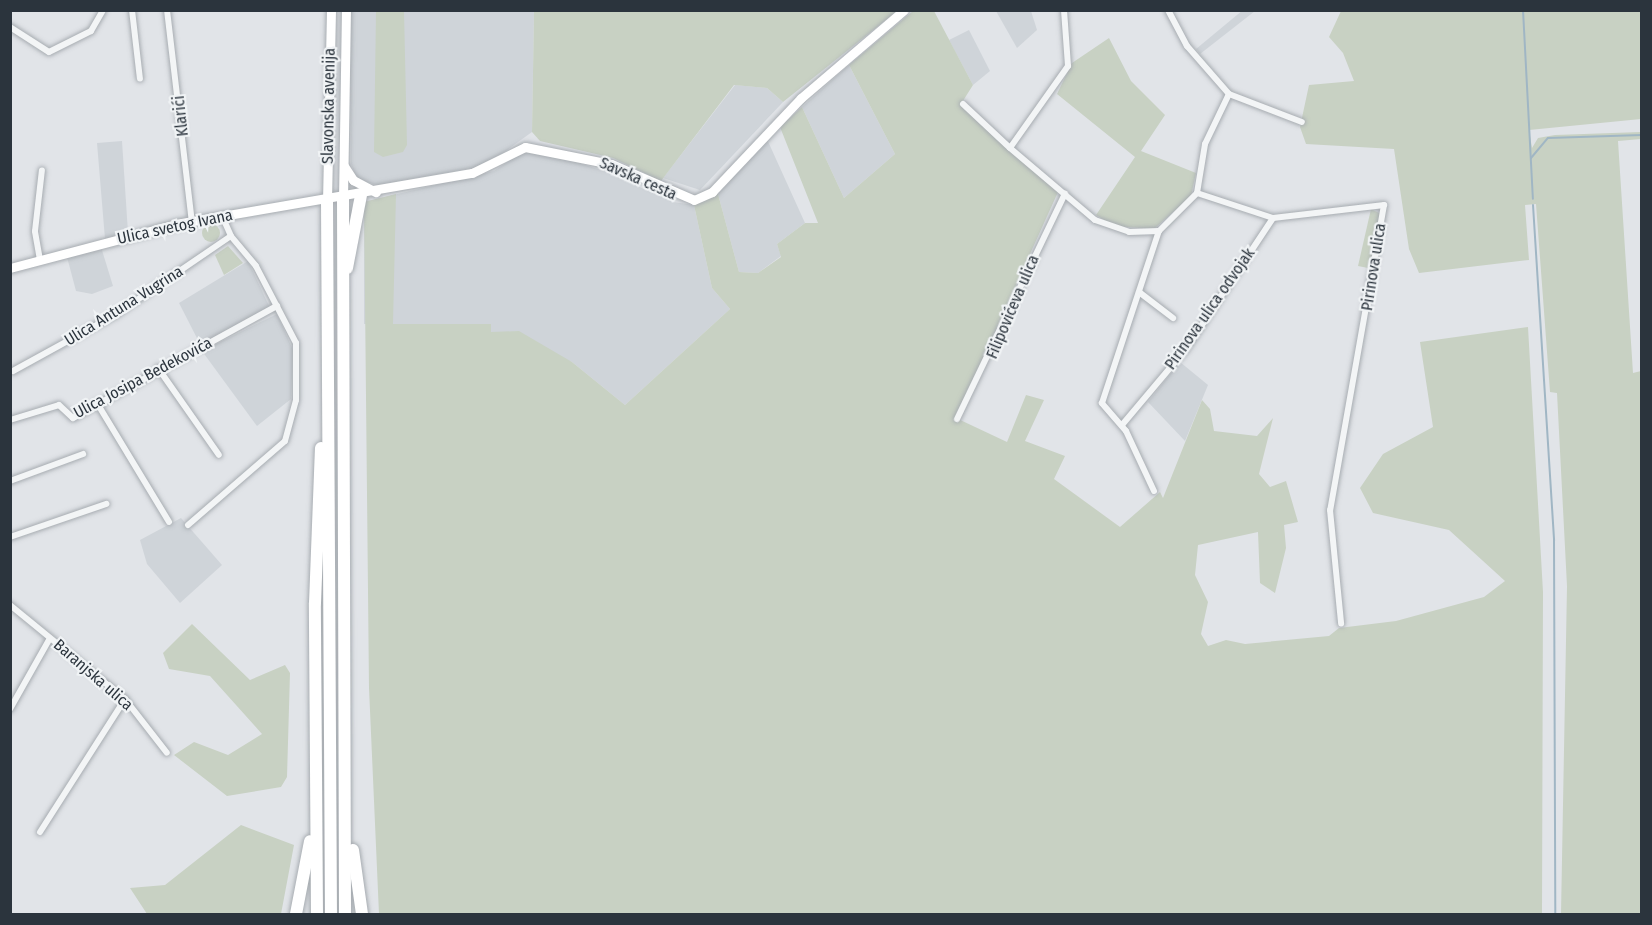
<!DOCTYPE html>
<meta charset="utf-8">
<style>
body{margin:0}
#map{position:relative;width:1652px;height:925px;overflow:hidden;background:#e1e4e8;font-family:"Fira Sans Condensed",sans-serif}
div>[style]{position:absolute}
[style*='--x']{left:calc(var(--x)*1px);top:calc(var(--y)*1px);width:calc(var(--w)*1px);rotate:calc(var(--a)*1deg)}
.built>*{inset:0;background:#cfd4d9}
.green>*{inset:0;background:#c8d1c3}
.round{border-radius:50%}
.stream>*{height:2px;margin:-1px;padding:0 1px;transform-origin:1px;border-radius:1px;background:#a0b6c4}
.roads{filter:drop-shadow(0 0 2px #a7acb1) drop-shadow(0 0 2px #a7acb1)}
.street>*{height:6px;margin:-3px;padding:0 3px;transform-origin:3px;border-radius:3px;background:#f3f5f6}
.secondary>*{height:9px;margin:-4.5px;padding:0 4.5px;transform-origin:4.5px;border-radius:4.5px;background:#fff}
.highway>*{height:12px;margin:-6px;padding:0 6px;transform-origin:6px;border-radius:6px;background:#fff}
span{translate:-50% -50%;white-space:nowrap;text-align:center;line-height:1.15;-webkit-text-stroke:4.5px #f0f3f5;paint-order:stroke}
.street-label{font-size:16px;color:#2b343d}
.frame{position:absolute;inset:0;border:12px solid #2b343d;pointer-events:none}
</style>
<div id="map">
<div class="built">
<div style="clip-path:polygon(1243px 10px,1255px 11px,1200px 54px,1196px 49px)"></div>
<div style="clip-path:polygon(350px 11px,534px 11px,532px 132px,485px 166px,377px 185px,357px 179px,351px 164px)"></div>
<div style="clip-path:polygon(996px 11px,1031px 11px,1037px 30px,1017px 48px)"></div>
<div style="clip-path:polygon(969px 30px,990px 71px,973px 85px,949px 40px)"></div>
<div style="clip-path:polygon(849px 65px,895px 154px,844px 198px,802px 107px)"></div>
<div style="clip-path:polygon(735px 85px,767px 88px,783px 102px,700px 190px,663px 178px)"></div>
<div style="clip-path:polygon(766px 137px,805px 223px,777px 244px,781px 256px,758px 273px,739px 272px,718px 194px)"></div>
<div style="clip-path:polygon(122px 141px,128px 233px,105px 239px,97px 143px)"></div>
<div style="clip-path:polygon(530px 147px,604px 171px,673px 202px,694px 205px,712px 288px,730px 309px,625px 405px,572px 362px,490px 332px,490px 324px,364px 324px,364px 202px,494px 171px)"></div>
<div style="clip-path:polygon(101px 247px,113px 286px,92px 294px,76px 291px,67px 257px)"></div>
<div style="clip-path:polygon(248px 261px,270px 308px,200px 344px,179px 303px)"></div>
<div style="clip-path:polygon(277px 314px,293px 350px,291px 399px,257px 426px,202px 351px)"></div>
<div style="clip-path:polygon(1180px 362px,1208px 385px,1185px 441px,1148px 402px)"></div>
<div style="clip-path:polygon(181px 518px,222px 565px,180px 603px,147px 564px,140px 540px)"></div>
</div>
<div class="green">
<div style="clip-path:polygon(376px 11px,404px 11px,407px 145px,403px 152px,383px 157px,374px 152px)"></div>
<div style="clip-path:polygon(534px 11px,897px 11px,783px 102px,767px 88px,734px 85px,661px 181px,613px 158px,540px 141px,532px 132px)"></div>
<div style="clip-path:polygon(913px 11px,934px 11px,973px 85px,961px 104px,1058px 192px,956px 418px,1007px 442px,1026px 395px,1044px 400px,1025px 441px,1065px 456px,1054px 479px,1120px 527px,1160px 492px,1163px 498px,1202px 400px,1210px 409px,1214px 431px,1257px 436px,1273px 418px,1259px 474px,1270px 487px,1286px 481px,1298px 522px,1284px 525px,1286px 548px,1275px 593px,1260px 583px,1258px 532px,1198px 545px,1195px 575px,1208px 602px,1201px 634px,1208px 646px,1226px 640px,1245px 644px,1329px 636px,1339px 628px,1396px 621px,1484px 597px,1505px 581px,1449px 530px,1373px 513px,1360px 488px,1383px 454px,1433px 427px,1420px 342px,1528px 327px,1543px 592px,1542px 914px,379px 914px,369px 688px,364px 202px,396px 194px,393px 324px,491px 324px,491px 332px,519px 331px,572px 362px,625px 405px,730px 309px,712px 288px,694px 205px,718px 194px,739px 272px,758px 273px,781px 257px,777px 244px,805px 223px,818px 223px,780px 127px,802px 107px,844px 198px,895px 154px,849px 65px)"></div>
<div style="clip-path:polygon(1341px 11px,1641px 11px,1641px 119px,1529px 130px,1532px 148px,1538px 138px,1555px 135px,1641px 132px,1641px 139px,1618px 141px,1633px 373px,1641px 371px,1641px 914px,1561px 914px,1567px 586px,1557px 393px,1550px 392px,1536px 204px,1525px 205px,1529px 260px,1419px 273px,1409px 249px,1394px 149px,1306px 144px,1300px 127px,1309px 85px,1354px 81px,1343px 53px,1329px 37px)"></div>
<div style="clip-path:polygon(1109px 38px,1131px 81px,1165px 115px,1141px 151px,1196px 173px,1191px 196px,1154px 229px,1114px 226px,1096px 215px,1135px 157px,1057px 94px,1072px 63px)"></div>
<div style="clip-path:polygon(1371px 209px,1381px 214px,1373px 269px,1358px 266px)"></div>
<div class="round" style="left:202px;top:224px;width:18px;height:18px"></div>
<div style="clip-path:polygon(228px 246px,243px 263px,224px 275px,215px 255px)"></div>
<div style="clip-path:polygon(192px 624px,250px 680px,285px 665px,290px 673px,287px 777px,281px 787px,227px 796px,174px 755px,194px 742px,228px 755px,262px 734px,210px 676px,169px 669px,163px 653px)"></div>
<div style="clip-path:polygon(241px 825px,294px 845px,281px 914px,147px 914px,130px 888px,165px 885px)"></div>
</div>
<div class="stream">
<div style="--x:1523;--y:10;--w:189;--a:87"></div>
<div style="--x:1531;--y:158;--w:26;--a:-50"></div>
<div style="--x:1548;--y:138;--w:94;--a:-1.8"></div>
<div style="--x:1533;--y:205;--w:336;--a:86.4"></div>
<div style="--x:1554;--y:540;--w:374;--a:89.8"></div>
</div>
<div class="roads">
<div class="street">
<div style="--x:132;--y:10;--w:69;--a:83.4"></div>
<div style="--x:167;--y:10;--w:213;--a:83.3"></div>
<div style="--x:1064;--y:10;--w:56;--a:85.9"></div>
<div style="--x:1068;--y:66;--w:100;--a:125.3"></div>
<div style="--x:1010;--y:148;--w:111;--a:40.3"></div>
<div style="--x:1095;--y:220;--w:36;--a:19"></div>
<div style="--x:1129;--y:232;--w:30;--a:-2"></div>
<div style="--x:10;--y:27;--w:46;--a:32.7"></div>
<div style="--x:49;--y:52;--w:47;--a:-26.6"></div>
<div style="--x:91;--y:31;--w:24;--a:-60"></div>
<div style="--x:1229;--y:94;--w:78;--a:21"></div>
<div style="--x:963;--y:104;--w:64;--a:43.1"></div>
<div style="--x:1197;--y:193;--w:80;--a:18.2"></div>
<div style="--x:1273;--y:218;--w:112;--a:-6.7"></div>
<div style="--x:1384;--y:205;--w:310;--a:100"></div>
<div style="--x:1330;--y:510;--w:114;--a:84.4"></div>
<div style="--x:40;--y:260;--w:29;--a:-100"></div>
<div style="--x:35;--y:231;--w:61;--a:-83.5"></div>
<div style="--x:1139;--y:292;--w:43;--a:37.4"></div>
<div style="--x:158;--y:368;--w:106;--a:55"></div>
<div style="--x:13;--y:371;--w:116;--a:-28.8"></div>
<div style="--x:115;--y:315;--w:140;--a:-34.3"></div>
<div style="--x:97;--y:403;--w:139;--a:58.8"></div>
<div style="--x:957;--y:419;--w:250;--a:-64.4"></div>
<div style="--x:10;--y:420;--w:51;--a:-17"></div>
<div style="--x:59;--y:405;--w:19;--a:43"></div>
<div style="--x:73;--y:418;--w:233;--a:-28.8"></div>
<div style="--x:1122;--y:425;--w:99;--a:-49.9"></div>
<div style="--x:1186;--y:349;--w:157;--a:-56.4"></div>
<div style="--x:10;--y:481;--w:78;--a:-20.3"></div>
<div style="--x:1154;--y:491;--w:66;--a:-115"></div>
<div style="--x:1126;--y:431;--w:37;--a:-131"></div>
<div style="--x:1102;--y:403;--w:181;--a:-71.7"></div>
<div style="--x:1159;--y:231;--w:54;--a:-45"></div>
<div style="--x:1197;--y:193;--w:50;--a:-80.7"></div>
<div style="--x:1205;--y:144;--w:55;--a:-64.4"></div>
<div style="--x:1229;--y:94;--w:64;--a:-131.2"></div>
<div style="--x:1187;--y:46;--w:41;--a:-117.8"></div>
<div style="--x:188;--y:525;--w:128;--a:-40.9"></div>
<div style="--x:285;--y:441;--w:42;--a:-75"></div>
<div style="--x:296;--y:400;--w:57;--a:-90"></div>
<div style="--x:296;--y:343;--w:87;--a:-117.5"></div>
<div style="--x:256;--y:266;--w:39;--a:-130"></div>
<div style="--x:231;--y:236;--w:22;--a:-114"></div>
<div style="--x:10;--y:537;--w:102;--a:-19"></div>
<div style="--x:10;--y:605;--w:149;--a:39.3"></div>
<div style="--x:125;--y:699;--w:68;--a:52.1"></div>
<div style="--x:10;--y:709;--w:81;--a:-60.6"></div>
<div style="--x:40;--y:832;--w:158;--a:-57.4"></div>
</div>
<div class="secondary">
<div style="--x:344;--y:166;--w:17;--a:57"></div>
<div style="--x:353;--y:180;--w:26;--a:28"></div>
<div style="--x:343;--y:199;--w:189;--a:-89.1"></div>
<div style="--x:327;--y:201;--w:191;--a:-88.8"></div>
<div style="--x:10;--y:268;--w:172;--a:-14.8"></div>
<div style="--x:176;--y:224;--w:300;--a:-9.8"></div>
<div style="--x:472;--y:173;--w:59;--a:-26.1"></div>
<div style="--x:525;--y:147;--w:88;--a:11.2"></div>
<div style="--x:611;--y:164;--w:90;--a:23.4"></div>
<div style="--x:694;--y:200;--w:20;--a:-24"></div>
<div style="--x:712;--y:192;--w:129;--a:-46.6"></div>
<div style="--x:801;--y:98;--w:135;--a:-40.5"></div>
</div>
<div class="highway">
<div style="--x:343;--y:199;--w:715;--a:89.84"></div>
<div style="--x:327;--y:201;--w:713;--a:89.68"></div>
<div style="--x:347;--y:268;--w:74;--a:-79.1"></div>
<div style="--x:353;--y:850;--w:65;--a:82"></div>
<div style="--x:296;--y:914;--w:74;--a:-79.1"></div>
<div style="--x:317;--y:914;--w:311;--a:-90.4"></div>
<div style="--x:315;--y:603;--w:155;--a:-87.8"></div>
</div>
</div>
<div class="street-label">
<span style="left:329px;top:106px;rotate:-89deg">Slavonska avenija</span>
<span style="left:181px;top:116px;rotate:-96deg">Klarići</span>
<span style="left:638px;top:179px;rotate:24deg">Savska cesta</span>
<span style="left:175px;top:227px;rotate:-12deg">Ulica svetog Ivana</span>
<span style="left:1374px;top:267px;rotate:-81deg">Pirinova ulica</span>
<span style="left:124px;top:306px;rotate:-32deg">Ulica Antuna Vugrina</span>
<span style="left:1013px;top:307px;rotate:-67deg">Filipovićeva ulica</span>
<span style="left:1210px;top:309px;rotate:-55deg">Pirinova ulica odvojak</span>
<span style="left:143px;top:378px;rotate:-28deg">Ulica Josipa Bedekovića</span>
<span style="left:93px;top:675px;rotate:41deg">Baranjska ulica</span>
</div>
<div class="frame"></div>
</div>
